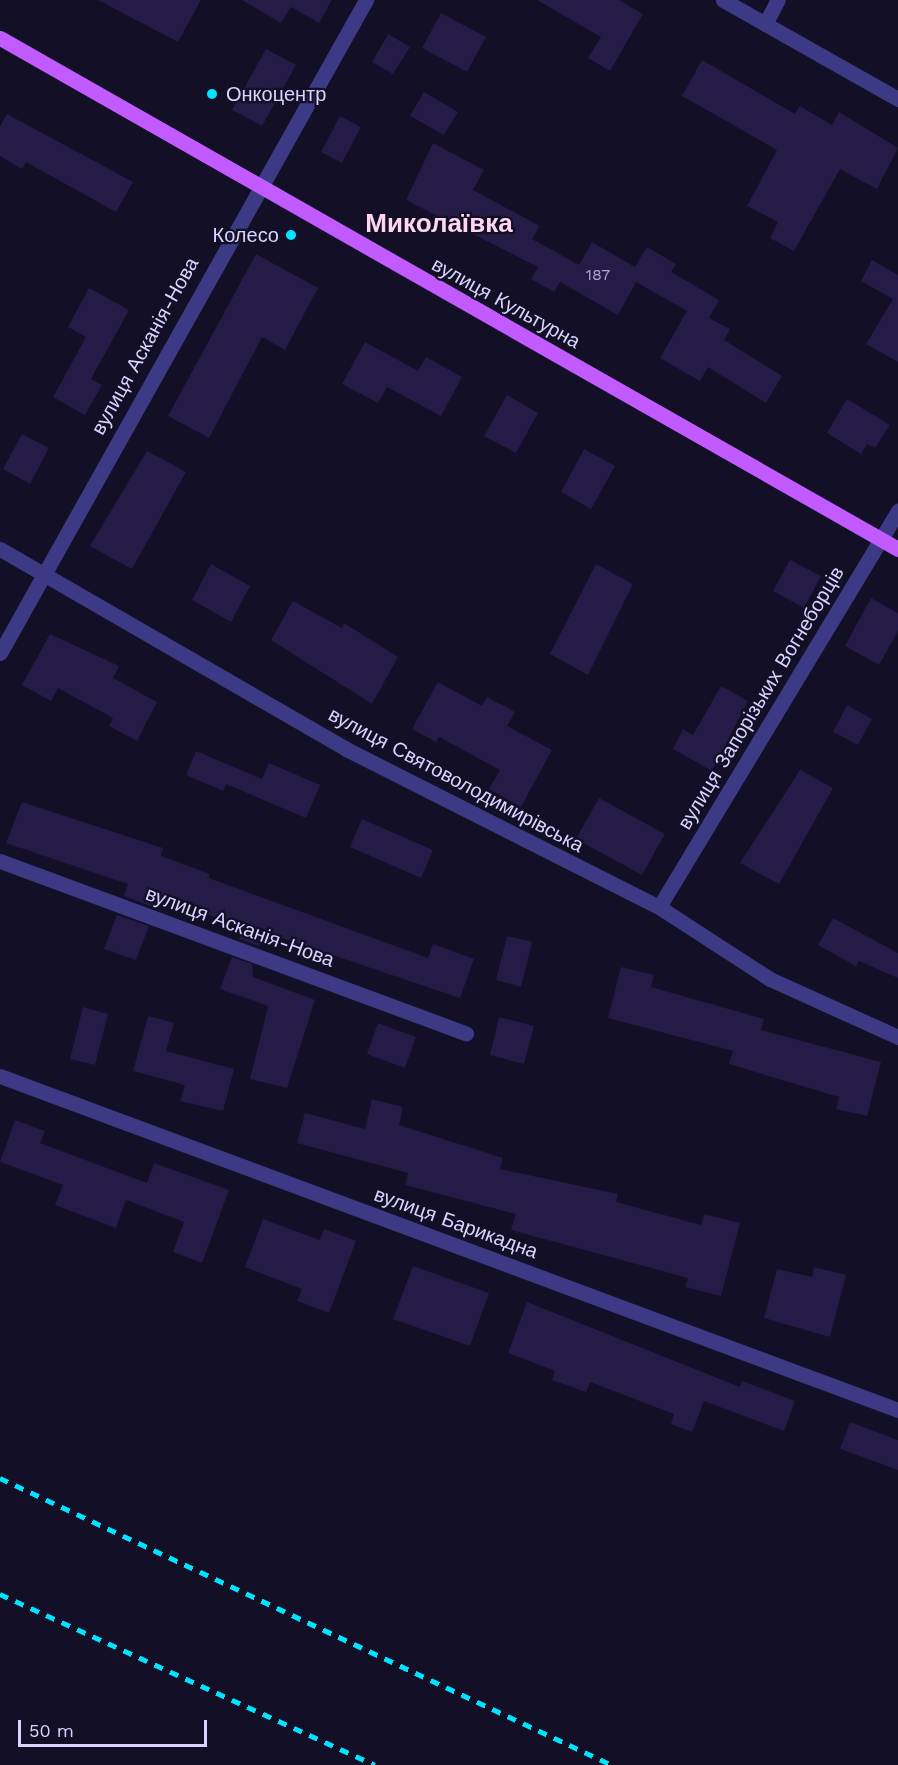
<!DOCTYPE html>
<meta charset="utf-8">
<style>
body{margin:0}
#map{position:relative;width:898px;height:1765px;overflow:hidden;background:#130f26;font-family:"Work Sans",sans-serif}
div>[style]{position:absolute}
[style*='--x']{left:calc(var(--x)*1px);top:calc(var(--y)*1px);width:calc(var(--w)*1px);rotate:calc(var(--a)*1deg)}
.building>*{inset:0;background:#241b47}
.minor>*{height:15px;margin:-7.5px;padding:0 7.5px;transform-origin:7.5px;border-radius:7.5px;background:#3d3a85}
.primary>*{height:15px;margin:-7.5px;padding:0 7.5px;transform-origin:7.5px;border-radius:7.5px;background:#c25bff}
.rail>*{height:4.5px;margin-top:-2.25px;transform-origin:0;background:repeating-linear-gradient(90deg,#00e5ff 0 9px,transparent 0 17px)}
.dots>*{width:16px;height:16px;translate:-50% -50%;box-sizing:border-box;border:3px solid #130f26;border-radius:50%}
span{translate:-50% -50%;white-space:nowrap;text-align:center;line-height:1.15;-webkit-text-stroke:4.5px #130f26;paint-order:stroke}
.number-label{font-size:16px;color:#aca6d1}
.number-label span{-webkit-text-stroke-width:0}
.poi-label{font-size:20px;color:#d9d4ff}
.left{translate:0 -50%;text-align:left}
.right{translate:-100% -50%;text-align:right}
.street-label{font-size:20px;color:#d9d4ff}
.district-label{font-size:26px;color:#ffd6f0;font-weight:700}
.scale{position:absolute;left:18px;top:1720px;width:189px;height:27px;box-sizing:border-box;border:3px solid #d9d4ff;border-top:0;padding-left:8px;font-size:18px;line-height:21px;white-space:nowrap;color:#d9d4ff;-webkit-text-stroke:4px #130f26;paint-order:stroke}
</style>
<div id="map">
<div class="building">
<div style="clip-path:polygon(98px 0,201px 0,178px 42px)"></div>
<div style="clip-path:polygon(242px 0,332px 0,319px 23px,291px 7px,281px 23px)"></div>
<div style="clip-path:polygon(537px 0,619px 0,643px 14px,610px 71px,588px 58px,601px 37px)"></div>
<div style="clip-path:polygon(441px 13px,486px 37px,467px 72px,422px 48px)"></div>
<div style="clip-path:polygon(388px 34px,410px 47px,393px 74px,372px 62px)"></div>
<div style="clip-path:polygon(266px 49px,296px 65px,262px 126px,232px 110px)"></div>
<div style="clip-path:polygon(702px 60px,795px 114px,800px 106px,832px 125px,839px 112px,898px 148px,877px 189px,840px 169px,794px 251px,770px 238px,778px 222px,747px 206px,777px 150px,682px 96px)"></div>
<div style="clip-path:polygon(424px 92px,458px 112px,444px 135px,410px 116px)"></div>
<div style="clip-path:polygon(7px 114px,133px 182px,116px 212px,26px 162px,22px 169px,0 156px,0 126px)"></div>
<div style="clip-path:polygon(340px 116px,361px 127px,342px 163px,321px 152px)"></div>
<div style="clip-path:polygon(433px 143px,484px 170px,473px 190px,540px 226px,532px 239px,579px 265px,592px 242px,635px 267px,647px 247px,676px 264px,671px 272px,719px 300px,709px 318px,730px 329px,724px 340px,782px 376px,766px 403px,708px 367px,700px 381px,660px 358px,687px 311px,636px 282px,618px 315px,560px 282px,554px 292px,531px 279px,538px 267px,406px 200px)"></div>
<div style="clip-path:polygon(256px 254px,318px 288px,285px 350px,262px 337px,209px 438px,168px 416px)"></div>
<div style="clip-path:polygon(872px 260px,898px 275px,898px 362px,866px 344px,893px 299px,861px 281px)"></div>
<div style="clip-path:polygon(89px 288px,129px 310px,91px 379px,102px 385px,85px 415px,53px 397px,86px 337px,68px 327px)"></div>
<div style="clip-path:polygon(365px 342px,418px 371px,426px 357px,462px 377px,441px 416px,387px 387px,378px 403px,342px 384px)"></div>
<div style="clip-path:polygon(507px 395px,538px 413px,516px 453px,484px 436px)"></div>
<div style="clip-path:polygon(847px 399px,890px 425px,875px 448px,867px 444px,861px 454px,827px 433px)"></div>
<div style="clip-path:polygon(22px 434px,49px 448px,30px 484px,3px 469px)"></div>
<div style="clip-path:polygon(584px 449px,615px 466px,591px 509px,561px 492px)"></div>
<div style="clip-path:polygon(147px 451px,186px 472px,132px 569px,90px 546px)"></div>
<div style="clip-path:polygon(790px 560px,821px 576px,804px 608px,773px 591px)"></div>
<div style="clip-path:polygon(211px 564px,250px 586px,231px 622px,192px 600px)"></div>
<div style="clip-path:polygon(596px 564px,633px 584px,588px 675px,550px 654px)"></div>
<div style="clip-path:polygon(871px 598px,898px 613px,898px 631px,879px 665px,845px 646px)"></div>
<div style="clip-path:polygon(293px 601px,342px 628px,344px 623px,398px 657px,372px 704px,271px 640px)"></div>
<div style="clip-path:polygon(50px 634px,119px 666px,113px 678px,157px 702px,137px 741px,109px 726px,113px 718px,58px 688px,51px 701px,22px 685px)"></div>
<div style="clip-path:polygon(438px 682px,482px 706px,487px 697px,515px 712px,507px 726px,552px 750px,521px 807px,489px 789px,500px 770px,439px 737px,436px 742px,412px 729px)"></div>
<div style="clip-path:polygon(721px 686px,748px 701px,712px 771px,673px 749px,683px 729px,693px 735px)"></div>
<div style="clip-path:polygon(847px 705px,872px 719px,858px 745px,833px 732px)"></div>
<div style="clip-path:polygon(196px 751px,262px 779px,269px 763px,320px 785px,306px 818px,226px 784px,223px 791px,186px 775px)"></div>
<div style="clip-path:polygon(800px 770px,833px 788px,779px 884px,740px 863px)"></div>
<div style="clip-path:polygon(599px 798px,665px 834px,642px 875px,576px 839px)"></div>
<div style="clip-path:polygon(22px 802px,163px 848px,161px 856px,210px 874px,209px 878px,428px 958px,433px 944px,474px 959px,460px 998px,264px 932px,259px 946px,239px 939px,243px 928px,160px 896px,156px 908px,124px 896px,128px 884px,6px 843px)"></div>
<div style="clip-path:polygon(362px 819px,433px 850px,421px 878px,350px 847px)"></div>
<div style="clip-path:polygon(117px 915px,149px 926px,136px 960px,104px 949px)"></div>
<div style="clip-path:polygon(833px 918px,898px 953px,898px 978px,859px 961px,856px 966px,818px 945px)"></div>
<div style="clip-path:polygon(507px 936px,532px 942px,521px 987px,496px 980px)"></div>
<div style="clip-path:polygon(232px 957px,252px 964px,253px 977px,315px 1000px,287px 1088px,250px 1079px,268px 1006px,220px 989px)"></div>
<div style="clip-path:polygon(621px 967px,654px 975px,651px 987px,764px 1019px,761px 1030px,881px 1062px,867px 1116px,836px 1109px,839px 1097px,729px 1064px,733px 1051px,608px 1018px)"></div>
<div style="clip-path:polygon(83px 1007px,108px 1014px,95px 1065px,70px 1059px)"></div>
<div style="clip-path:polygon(148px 1016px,174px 1023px,166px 1051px,234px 1069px,223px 1111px,180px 1101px,185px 1085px,133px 1071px)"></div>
<div style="clip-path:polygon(499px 1017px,534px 1026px,524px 1064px,490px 1055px)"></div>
<div style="clip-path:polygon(378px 1023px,416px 1037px,405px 1068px,367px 1054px)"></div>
<div style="clip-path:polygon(372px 1099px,403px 1107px,399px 1125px,503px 1158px,500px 1169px,618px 1194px,616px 1202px,701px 1225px,704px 1214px,740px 1223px,721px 1296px,685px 1287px,688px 1278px,511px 1230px,516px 1214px,405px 1185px,408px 1173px,297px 1143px,305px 1113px,365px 1129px)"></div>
<div style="clip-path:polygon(15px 1120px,45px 1131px,40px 1143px,147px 1183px,154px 1163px,229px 1190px,202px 1263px,173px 1252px,184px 1222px,126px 1200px,116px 1228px,55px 1205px,63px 1185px,0 1162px)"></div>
<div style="clip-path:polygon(263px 1219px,320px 1240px,324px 1229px,356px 1241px,329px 1313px,297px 1301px,302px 1289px,245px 1267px)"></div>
<div style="clip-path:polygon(413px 1266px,489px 1293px,470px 1346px,393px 1319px)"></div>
<div style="clip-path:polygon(814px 1267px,846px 1275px,830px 1337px,764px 1318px,777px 1269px,812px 1277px)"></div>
<div style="clip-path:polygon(527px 1302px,740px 1387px,742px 1381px,795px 1401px,784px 1431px,704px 1401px,692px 1432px,671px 1424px,674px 1414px,590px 1382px,586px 1392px,552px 1380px,555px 1371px,508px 1353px)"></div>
<div style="clip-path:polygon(850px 1422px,898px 1440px,898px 1470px,840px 1449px)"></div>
</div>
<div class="minor">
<div style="--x:723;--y:0;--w:201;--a:29.5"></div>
<div style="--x:765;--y:24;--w:27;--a:-62"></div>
<div style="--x:0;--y:549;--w:400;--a:30"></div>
<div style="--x:346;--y:749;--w:351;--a:26.8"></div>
<div style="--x:659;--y:907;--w:132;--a:33"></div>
<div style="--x:770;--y:979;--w:141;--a:24.4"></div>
<div style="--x:0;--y:653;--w:749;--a:-60.73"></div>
<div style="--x:0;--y:861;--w:497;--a:20.3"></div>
<div style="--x:659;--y:907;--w:463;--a:-58.9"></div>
<div style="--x:0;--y:1076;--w:958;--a:20.4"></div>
</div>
<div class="primary">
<div style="--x:0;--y:38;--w:1033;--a:29.64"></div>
</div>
<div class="rail">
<div style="--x:0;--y:1478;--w:676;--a:25.12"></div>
<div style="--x:0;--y:1594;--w:412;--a:24.5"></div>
</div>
<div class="dots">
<div style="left:212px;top:94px;background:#00e5ff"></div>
<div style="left:291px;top:235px;background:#00e5ff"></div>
</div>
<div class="number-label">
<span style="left:598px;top:275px">187</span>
</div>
<div class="poi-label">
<span class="left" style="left:226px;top:94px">Онкоцентр</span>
<span class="right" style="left:279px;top:235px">Колесо</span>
</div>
<div class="street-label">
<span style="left:506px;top:303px;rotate:29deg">вулиця Культурна</span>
<span style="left:145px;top:346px;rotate:-61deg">вулиця Асканія-Нова</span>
<span style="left:761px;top:698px;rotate:-59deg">вулиця Запорізьких Вогнеборців</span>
<span style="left:456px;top:780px;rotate:28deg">вулиця Святоволодимирівська</span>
<span style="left:240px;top:927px;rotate:20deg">вулиця Асканія-Нова</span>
<span style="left:456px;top:1223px;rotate:20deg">вулиця Барикадна</span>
</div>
<div class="district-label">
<span style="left:439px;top:224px">Миколаївка</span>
</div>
<div class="scale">50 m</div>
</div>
